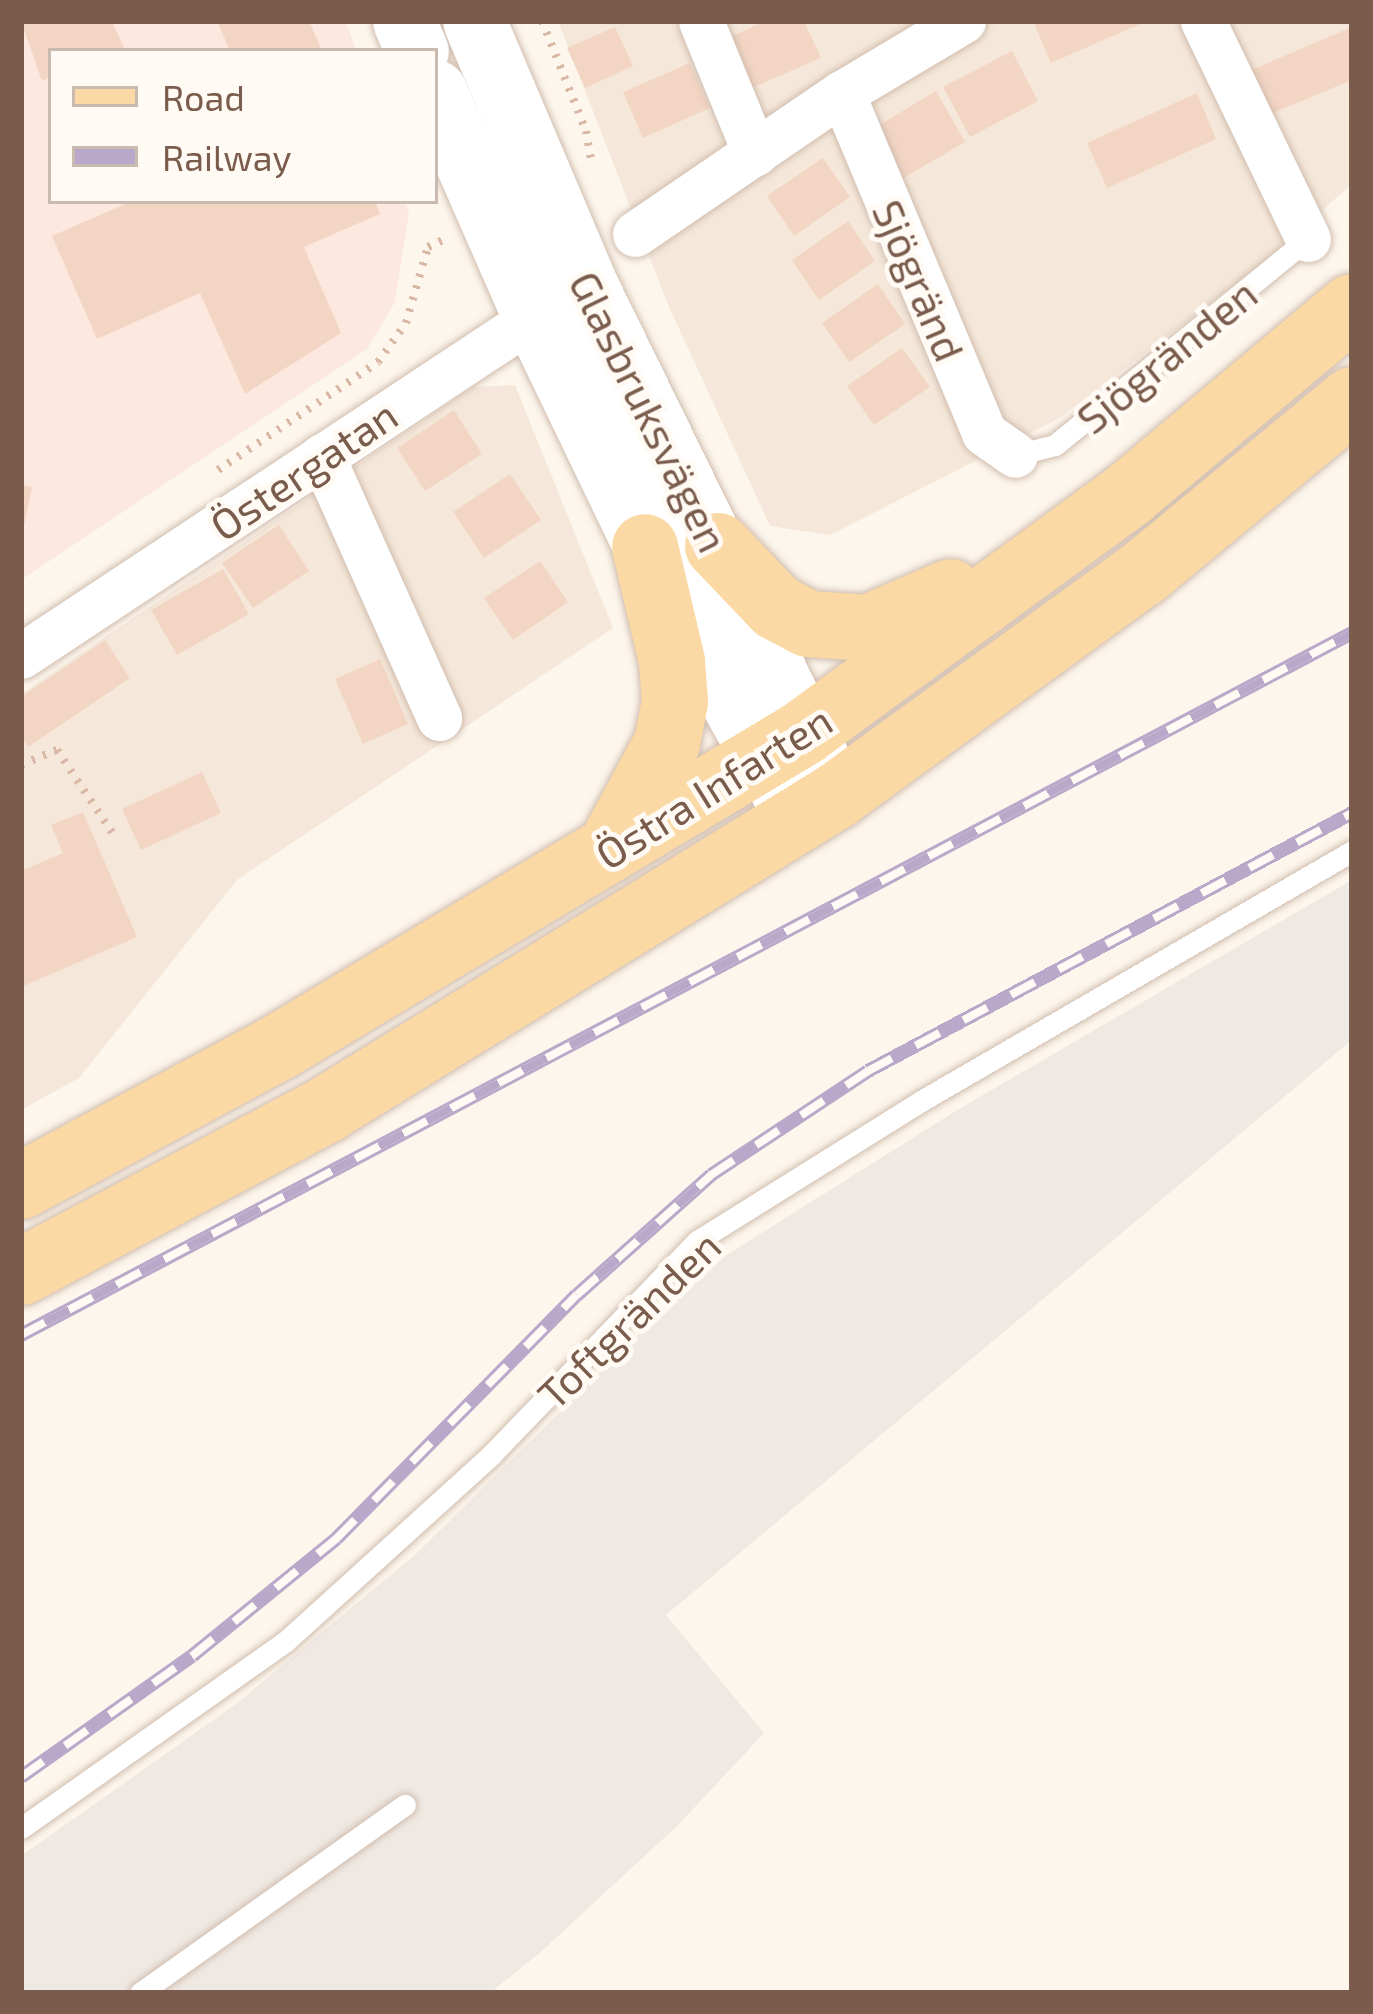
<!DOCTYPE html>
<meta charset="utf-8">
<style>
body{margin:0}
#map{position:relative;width:1373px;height:2014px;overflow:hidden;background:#fdf6ec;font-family:"Exo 2",sans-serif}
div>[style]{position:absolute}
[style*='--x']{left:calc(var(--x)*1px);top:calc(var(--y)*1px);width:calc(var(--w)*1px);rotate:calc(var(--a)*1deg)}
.residential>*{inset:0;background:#f5e8da}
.commercial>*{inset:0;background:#fde8e0}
.industrial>*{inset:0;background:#efe9e4}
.building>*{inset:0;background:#f3d5c3}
.path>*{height:8px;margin-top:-4px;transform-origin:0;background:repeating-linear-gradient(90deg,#d9b8a5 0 3px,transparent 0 12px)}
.roads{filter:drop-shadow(0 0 3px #d1beb0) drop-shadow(0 0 3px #d1beb0)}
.lane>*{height:21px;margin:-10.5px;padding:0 10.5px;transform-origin:10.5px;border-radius:10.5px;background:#fff}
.street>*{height:45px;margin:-22.5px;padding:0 22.5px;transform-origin:22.5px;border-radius:22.5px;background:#fff}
.secondary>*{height:63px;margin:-31.5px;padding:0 31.5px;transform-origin:31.5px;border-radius:31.5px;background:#fff}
.primary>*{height:66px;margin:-33px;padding:0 33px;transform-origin:33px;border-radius:33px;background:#fbd9a5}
.rail>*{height:14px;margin-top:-7px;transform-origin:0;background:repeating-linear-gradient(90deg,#fffaf3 0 27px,#b9a8c9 0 54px);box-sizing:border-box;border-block:3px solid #b9a8c9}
span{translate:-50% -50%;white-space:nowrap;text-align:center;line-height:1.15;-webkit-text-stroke:10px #fffaf3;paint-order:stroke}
.street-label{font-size:42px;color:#7a5c4d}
.frame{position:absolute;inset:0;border:24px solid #7a5c4d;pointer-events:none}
.legend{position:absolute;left:48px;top:48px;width:390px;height:156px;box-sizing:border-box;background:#fffaf3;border:3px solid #cabbb1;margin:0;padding:15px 21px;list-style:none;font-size:36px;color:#7a5c4d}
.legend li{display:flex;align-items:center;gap:24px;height:60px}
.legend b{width:60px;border:3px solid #cabbb1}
</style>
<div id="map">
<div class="residential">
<div style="clip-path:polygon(558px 21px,1352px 21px,1352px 184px,1255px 269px,1058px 419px,830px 535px,770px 526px,669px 307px)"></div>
<div style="clip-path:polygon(515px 385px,613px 628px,237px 880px,79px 1078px,21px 1110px,21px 694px,473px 387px)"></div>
</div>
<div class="commercial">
<div style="clip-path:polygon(21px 21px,346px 21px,356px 51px,51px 51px,51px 201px,405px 201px,409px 212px,395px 302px,367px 349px,21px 580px)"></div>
</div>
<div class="industrial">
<div style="clip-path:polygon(1352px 880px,1352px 1040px,666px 1615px,764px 1733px,678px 1825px,542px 1951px,490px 1993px,21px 1993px,21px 1856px,236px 1704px,417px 1553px,706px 1268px,959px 1109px)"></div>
</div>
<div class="building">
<div style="clip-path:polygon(21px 21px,112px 21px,125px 51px,51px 51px,51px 77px,42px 81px)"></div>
<div style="clip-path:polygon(217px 21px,309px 21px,322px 51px,230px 51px)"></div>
<div style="clip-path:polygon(766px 21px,804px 21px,821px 58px,745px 91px,723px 40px)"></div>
<div style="clip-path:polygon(1033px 21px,1147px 21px,1051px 63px)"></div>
<div style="clip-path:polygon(615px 27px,633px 66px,585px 88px,567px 48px)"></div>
<div style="clip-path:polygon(1352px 27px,1352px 80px,1261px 118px,1242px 74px)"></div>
<div style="clip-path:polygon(1012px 51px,1038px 101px,970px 137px,943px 87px)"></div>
<div style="clip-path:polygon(690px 63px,710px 108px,643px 138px,623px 92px)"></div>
<div style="clip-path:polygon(936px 91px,965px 142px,895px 183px,866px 133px)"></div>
<div style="clip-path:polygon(1197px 93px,1216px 139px,1107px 188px,1087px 143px)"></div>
<div style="clip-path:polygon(823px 158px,850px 197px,794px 236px,767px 196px)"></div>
<div style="clip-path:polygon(132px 201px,375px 201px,380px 214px,304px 247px,341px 333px,245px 394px,200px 293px,97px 339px,52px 236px)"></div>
<div style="clip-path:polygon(848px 221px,875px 261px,819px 300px,792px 260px)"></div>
<div style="clip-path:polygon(878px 284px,905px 324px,849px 362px,822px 323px)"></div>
<div style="clip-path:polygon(902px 348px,930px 387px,874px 425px,847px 386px)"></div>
<div style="clip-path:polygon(454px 410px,482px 454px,425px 491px,397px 448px)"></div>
<div style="clip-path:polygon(510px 474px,541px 520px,484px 558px,453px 512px)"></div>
<div style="clip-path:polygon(21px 485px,32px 487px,23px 531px,21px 531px)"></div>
<div style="clip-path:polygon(279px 525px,309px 571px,253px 608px,222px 563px)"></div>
<div style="clip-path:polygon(540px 561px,568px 602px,513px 640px,484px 598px)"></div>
<div style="clip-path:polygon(223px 569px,249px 614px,177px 655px,151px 610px)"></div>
<div style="clip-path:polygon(105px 640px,130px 678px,28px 747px,21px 737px,21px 697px)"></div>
<div style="clip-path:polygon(380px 659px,408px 724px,363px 744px,335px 679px)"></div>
<div style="clip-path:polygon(202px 772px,221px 813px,141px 850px,122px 809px)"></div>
<div style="clip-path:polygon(83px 812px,137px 937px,21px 987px,21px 871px,63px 853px,51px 825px)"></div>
</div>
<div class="path">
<div style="--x:542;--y:21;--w:118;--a:68.2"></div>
<div style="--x:586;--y:131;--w:29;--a:80"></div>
<div style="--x:218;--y:470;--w:193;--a:-34"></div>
<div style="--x:378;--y:362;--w:48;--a:-54.3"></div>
<div style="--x:406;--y:323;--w:79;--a:-73.9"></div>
<div style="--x:428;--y:247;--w:19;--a:-25"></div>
<div style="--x:21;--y:765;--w:39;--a:-23"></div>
<div style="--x:57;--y:750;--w:105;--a:56.3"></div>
</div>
<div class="roads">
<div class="lane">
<div style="--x:1015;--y:455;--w:41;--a:-14"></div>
<div style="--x:1055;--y:445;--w:326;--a:-39.2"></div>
<div style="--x:21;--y:1828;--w:324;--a:-35.2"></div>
<div style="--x:286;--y:1641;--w:277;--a:-42.2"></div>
<div style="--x:491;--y:1455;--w:297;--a:-46.1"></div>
<div style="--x:697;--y:1241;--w:264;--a:-32"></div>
<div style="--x:921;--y:1101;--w:498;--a:-30.1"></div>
<div style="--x:140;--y:1993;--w:325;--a:-35.4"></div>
</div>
<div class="street">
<div style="--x:701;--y:21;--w:143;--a:67.8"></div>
<div style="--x:1203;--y:21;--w:242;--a:64.3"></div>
<div style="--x:842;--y:93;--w:368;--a:67.3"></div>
<div style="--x:984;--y:433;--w:38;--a:35"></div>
<div style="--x:635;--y:234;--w:250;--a:-34.3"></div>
<div style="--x:842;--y:93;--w:141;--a:-30.8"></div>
<div style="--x:322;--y:456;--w:287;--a:65.9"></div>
<div style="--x:21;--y:656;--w:644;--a:-33.47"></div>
</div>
<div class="secondary">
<div style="--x:404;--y:21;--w:33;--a:67"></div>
<div style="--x:474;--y:21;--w:285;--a:67"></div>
<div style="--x:585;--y:283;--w:571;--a:63.93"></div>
<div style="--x:435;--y:91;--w:246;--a:66.3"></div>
<div style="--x:534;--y:316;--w:256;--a:64.3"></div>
<div style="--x:645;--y:547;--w:313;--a:60.7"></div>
</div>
<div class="primary">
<div style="--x:718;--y:546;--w:84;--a:46.4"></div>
<div style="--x:776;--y:607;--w:36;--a:28"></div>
<div style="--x:808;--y:624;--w:60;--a:3.8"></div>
<div style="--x:868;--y:628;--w:90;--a:-23.4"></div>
<div style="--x:610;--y:849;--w:120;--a:-61.7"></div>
<div style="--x:667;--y:743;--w:42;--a:-79"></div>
<div style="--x:675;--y:702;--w:41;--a:-94.2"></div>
<div style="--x:672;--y:661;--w:117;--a:-103.3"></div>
<div style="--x:21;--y:1186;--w:295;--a:-28.3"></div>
<div style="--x:281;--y:1046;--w:609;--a:-30.95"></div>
<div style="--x:803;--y:733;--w:403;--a:-36.2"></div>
<div style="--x:1128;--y:495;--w:292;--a:-40"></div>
<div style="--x:21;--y:1272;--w:347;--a:-28"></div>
<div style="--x:327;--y:1109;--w:598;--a:-31.59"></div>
<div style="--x:836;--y:796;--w:378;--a:-36"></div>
<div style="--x:1142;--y:574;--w:273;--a:-39.6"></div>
</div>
</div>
<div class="rail">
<div style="--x:21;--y:1335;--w:1505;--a:-27.81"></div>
<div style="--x:21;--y:1777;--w:209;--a:-35.3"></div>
<div style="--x:192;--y:1656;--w:186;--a:-39.1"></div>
<div style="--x:336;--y:1539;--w:343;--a:-45.4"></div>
<div style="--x:577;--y:1295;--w:180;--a:-41.8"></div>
<div style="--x:711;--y:1175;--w:188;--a:-33.5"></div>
<div style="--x:868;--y:1071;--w:548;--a:-28.06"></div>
</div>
<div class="street-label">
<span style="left:920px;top:280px;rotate:67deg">Sjögränd</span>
<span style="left:1166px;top:355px;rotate:-39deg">Sjögränden</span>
<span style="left:650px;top:411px;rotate:64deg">Glasbruksvägen</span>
<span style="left:303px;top:469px;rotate:-34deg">Östergatan</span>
<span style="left:713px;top:786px;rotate:-32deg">Östra Infarten</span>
<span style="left:628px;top:1319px;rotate:-44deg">Toftgränden</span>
</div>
<div class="frame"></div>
<ul class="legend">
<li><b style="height:15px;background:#fbd9a5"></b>Road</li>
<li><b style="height:15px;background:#b9a8c9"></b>Railway</li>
</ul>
</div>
